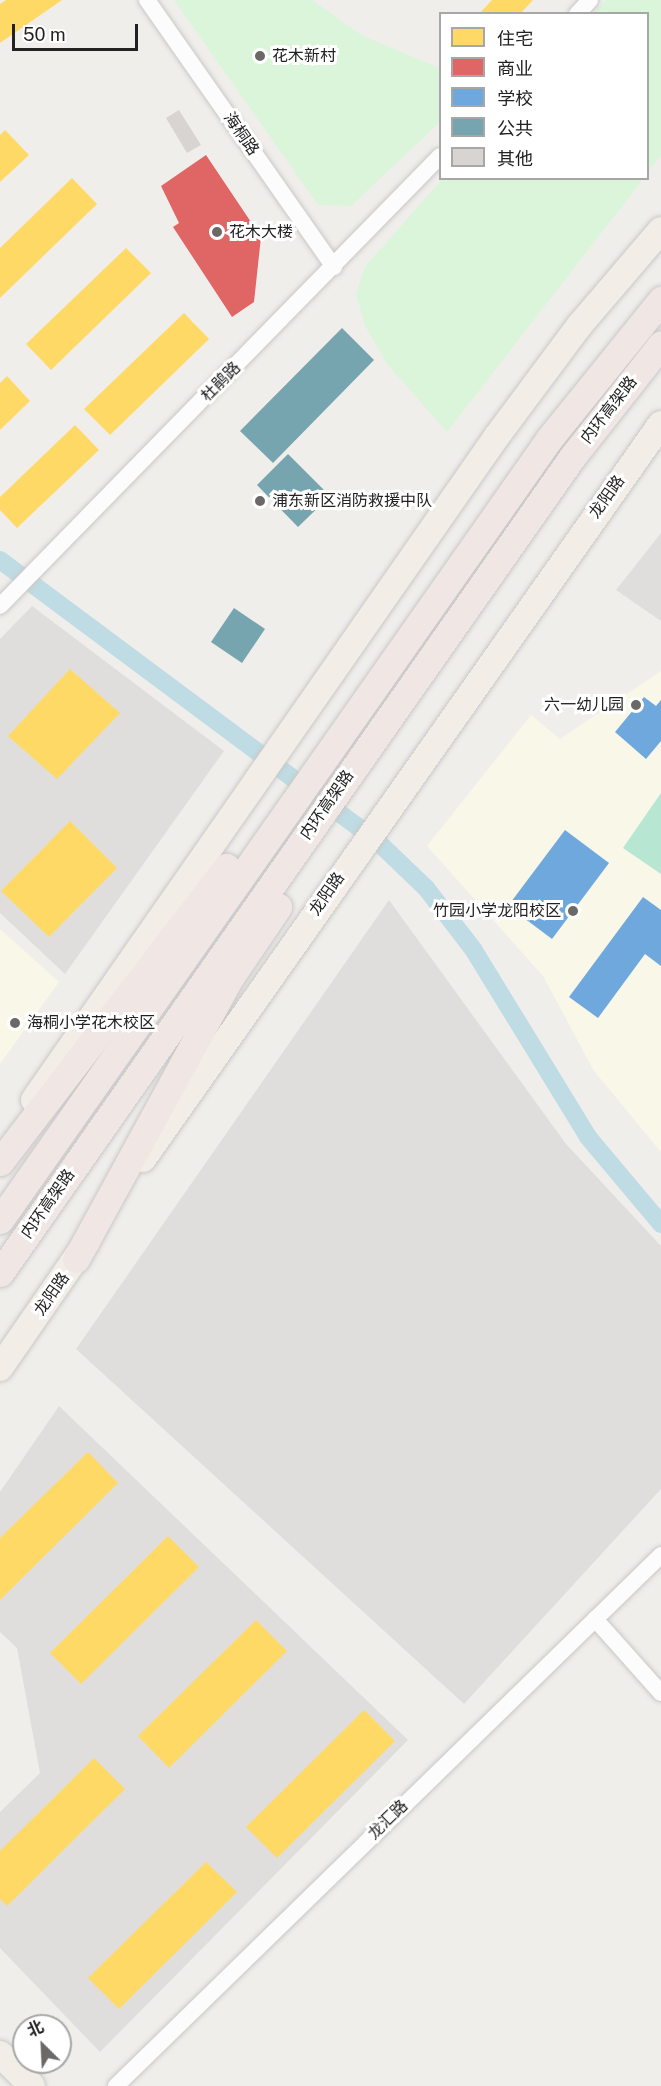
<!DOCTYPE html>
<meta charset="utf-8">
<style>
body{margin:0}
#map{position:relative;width:661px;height:2086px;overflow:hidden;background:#f0eeeb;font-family:"Public Sans","Noto Sans SC",sans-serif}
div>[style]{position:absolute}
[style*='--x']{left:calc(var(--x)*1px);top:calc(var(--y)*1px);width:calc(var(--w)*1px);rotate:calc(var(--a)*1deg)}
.residential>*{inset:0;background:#dfdedc}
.education>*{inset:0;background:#f8f7e8}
.park>*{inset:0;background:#daf5da}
.pitch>*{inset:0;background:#b7e6d2}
.homes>*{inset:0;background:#ffd966}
.shops>*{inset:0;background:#e06666}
.schools>*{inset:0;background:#6fa8dc}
.public>*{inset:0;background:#76a5af}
.canal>*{height:18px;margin:-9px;padding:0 9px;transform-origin:9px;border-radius:9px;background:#bfdbe3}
.building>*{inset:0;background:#d7d4d2}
.roads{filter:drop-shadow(0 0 2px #c9c8c7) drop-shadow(0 0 2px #c9c8c7)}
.minor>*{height:16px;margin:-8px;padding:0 8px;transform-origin:8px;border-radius:8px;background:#fdfcfc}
.primary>*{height:26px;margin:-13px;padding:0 13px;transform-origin:13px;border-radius:13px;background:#f3ede7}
.trunk>*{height:27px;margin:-13.5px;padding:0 13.5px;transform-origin:13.5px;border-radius:13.5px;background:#f0e6e4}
.dots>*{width:16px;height:16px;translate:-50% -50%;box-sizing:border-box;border:3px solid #fff;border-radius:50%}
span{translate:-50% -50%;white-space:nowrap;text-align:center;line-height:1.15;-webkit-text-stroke:6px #fff;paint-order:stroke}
.poi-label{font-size:16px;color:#222}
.left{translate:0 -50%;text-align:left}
.right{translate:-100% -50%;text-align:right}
.street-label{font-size:16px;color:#222}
.legend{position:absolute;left:439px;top:12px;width:210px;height:168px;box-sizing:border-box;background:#fff;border:2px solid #a7a7a7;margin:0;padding:8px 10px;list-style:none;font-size:18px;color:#222}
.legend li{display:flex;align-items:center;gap:12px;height:30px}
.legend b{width:30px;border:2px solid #a7a7a7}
.north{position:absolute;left:12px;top:2014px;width:60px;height:60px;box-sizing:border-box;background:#fff;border:2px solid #a7a7a7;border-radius:50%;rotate:336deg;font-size:16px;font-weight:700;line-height:24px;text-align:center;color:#222}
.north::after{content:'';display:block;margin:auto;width:21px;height:27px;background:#6a6968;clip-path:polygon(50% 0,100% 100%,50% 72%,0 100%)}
.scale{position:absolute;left:12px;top:24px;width:126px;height:27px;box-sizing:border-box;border:3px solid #222;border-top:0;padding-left:8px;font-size:18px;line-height:21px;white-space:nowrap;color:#222;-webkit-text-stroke:4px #fff;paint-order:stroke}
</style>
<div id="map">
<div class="residential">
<div style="clip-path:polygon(661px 533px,661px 621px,616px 590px)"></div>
<div style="clip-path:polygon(32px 606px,224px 751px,65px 974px,0 913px,0 639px)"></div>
<div style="clip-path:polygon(389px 900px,566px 1144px,661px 1246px,661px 1489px,464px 1704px,76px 1349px)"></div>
<div style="clip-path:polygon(59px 1406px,408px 1740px,100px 2052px,0 1948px,0 1812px,40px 1773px,17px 1648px,0 1632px,0 1492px)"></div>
</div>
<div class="education">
<div style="clip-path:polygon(661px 671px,661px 1152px,594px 1071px,543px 976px,427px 846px,531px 715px,560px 739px)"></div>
<div style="clip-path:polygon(0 929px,59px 982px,0 1064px)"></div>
</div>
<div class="park">
<div style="clip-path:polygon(174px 0,312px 0,363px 36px,440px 68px,440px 122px,351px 206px,318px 205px)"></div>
<div style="clip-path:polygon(606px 0,661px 0,661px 156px,648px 172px,648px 14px,593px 13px)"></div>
<div style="clip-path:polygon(443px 178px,643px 179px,447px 432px,387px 364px,365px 326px,356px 294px,365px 267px)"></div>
</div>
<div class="pitch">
<div style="clip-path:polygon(661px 793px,661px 874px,623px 848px)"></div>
</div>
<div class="homes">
<div style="clip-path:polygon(6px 0,62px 0,0 43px,0 4px)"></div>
<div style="clip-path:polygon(492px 0,533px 0,520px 14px,479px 14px)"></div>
<div style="clip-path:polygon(5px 130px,29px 155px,0 182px,0 135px)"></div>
<div style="clip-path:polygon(72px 178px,97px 204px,0 298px,0 248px)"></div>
<div style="clip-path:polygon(126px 248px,151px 273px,51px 370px,26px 344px)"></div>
<div style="clip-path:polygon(184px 313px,209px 339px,110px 435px,84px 409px)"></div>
<div style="clip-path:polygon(7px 376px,30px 401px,0 430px,0 383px)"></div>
<div style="clip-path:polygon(75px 425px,99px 450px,17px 528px,0 510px,0 497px)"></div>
<div style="clip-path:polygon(70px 669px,120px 713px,57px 779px,8px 736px)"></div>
<div style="clip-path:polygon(70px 821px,117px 868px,49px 937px,1px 891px)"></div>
<div style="clip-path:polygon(88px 1452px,118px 1483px,0 1600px,0 1538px)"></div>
<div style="clip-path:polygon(168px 1536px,199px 1567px,81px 1684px,50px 1653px)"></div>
<div style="clip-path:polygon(256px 1620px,287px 1651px,169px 1768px,138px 1736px)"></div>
<div style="clip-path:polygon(364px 1710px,395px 1741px,277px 1858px,246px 1827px)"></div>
<div style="clip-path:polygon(94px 1758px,125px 1789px,7px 1906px,0 1899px,0 1851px)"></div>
<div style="clip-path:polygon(206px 1862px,237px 1892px,119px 2009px,88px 1978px)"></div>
</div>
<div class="shops">
<div style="clip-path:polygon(206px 155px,261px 237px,254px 302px,232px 317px,173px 227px,179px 223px,161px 186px)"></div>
</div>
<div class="schools">
<div style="clip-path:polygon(644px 697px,656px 706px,661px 700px,661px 741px,646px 759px,615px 732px)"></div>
<div style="clip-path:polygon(565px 830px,609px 863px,552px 939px,508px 906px)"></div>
<div style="clip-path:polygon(643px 897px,661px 910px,661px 966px,645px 954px,598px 1018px,569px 997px)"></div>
</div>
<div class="public">
<div style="clip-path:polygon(342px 328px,374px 360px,273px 463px,240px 431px)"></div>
<div style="clip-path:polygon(288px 454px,330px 496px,298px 527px,257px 485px)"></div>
<div style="clip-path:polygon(234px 608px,265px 629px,242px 663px,211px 642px)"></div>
</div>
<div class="canal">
<div style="--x:0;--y:560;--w:473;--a:36.7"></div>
<div style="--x:379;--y:843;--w:65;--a:43.8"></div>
<div style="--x:426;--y:888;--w:77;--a:52.4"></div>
<div style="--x:473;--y:949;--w:220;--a:58.5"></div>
<div style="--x:588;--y:1137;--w:114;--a:50"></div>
</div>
<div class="building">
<div style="clip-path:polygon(179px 110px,201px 145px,187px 153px,166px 118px)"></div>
</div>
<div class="roads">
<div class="minor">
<div style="--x:147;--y:0;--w:326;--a:55"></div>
<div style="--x:577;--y:14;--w:19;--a:-47"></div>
<div style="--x:0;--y:606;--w:629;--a:-45.64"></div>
<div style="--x:595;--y:1619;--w:99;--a:48.3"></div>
<div style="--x:116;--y:2086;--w:761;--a:-44.25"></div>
</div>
<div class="primary">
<div style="--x:34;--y:1100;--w:809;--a:-55.11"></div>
<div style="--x:497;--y:436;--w:137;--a:-53.3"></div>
<div style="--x:579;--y:326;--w:126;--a:-49.5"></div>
<div style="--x:143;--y:1159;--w:899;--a:-54.83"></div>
<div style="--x:0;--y:1368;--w:153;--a:-55.4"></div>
<div style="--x:0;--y:2054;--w:45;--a:45"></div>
</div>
<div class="trunk">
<div style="--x:0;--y:1162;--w:372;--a:-52.5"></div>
<div style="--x:0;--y:1220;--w:955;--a:-54.89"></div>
<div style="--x:549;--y:439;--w:179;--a:-51.1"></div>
<div style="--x:76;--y:1259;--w:320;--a:-61.3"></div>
<div style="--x:230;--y:978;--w:86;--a:-55.9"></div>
<div style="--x:0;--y:1273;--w:998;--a:-54.96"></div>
<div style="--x:573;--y:456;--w:142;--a:-51.8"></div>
</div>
</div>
<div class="dots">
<div style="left:260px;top:56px;background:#6a6968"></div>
<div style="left:217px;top:232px;background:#6a6968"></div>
<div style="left:260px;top:501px;background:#6a6968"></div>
<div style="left:636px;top:705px;background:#6a6968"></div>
<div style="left:573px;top:911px;background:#6a6968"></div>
<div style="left:15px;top:1023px;background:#6a6968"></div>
</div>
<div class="poi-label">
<span class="left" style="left:272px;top:56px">花木新村</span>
<span class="left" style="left:229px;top:232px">花木大楼</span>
<span class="left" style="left:272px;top:501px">浦东新区消防救援中队</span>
<span class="right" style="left:624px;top:705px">六一幼儿园</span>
<span class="right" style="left:561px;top:911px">竹园小学龙阳校区</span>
<span class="left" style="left:27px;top:1023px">海桐小学花木校区</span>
</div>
<div class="street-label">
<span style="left:241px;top:134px;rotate:55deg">海桐路</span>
<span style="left:221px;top:382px;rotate:-45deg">杜鹃路</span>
<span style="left:609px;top:410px;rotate:-52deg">内环高架路</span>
<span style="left:607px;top:497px;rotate:-54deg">龙阳路</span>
<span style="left:327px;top:805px;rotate:-55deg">内环高架路</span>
<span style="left:327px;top:894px;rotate:-55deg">龙阳路</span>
<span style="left:48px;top:1204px;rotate:-55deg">内环高架路</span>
<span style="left:52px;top:1294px;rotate:-55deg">龙阳路</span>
<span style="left:388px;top:1820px;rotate:-44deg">龙汇路</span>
</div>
<ul class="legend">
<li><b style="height:16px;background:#ffd966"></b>住宅</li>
<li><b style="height:16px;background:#e06666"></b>商业</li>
<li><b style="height:16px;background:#6fa8dc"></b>学校</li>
<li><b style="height:16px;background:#76a5af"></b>公共</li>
<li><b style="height:16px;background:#d7d4d2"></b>其他</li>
</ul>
<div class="north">北</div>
<div class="scale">50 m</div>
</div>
